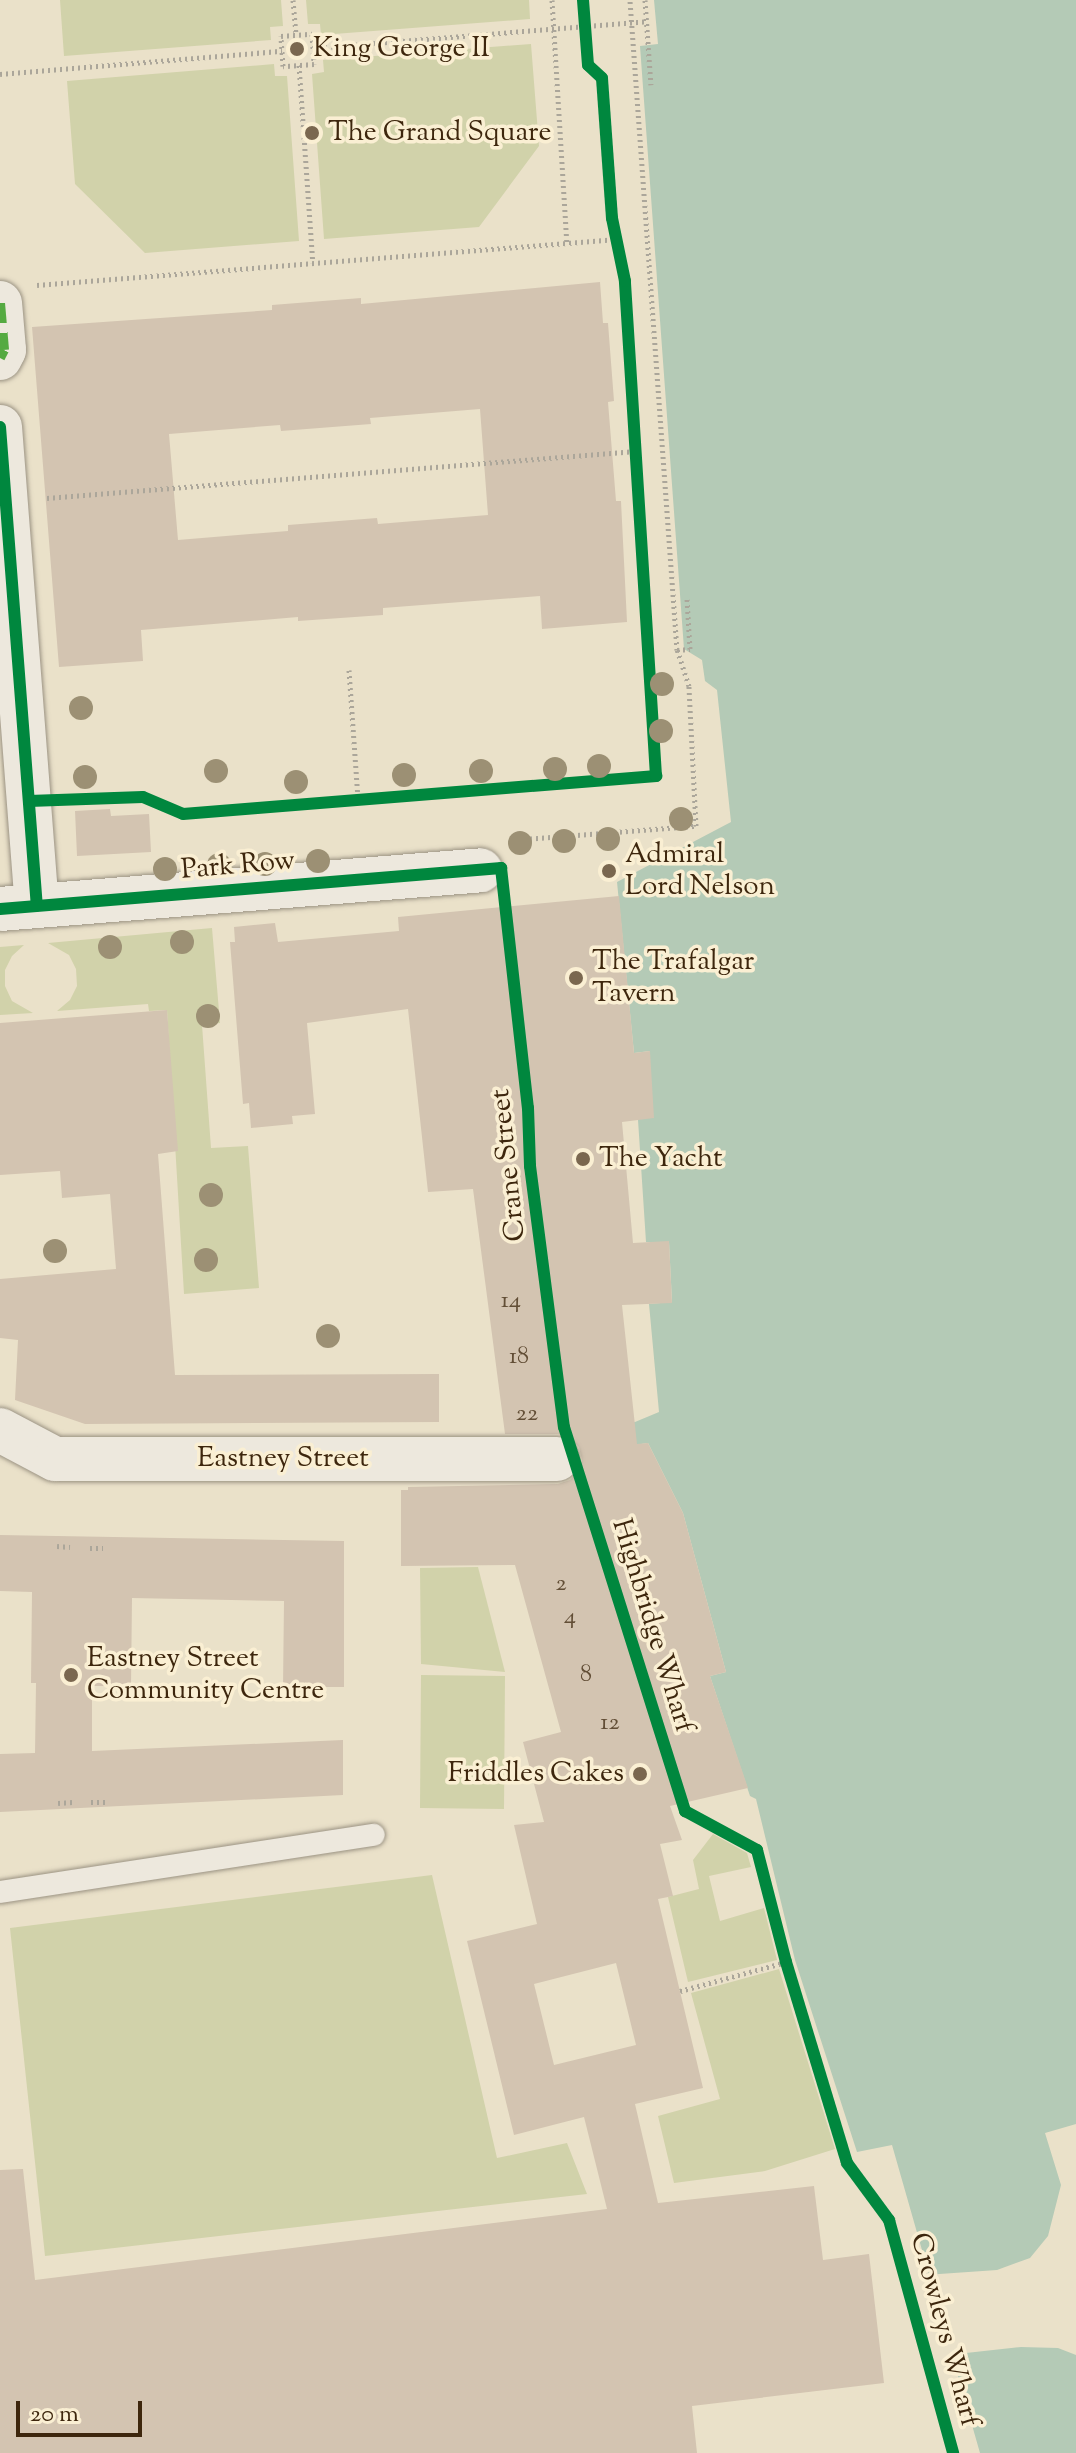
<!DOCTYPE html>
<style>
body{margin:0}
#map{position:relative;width:1076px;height:2453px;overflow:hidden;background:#eae1c9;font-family:"Sorts Mill Goudy",serif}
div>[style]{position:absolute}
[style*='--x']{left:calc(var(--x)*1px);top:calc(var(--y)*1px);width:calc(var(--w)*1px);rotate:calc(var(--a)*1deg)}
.green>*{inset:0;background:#d1d2aa}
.water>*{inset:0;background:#b4cab6}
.pier>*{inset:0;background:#eae1c9}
.building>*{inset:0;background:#d3c4b1}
.path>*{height:5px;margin-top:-2.5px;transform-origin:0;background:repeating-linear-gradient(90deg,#aba69a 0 2px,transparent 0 6px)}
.roads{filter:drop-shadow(0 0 2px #9b9383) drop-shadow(0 0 2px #9b9383)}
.lane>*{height:22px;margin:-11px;padding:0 11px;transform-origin:11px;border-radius:11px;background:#ede8dd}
.street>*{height:44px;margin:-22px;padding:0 22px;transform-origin:22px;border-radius:22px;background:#ede8dd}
.quiet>*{height:10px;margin-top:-5px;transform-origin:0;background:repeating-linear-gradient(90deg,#55aa41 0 20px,transparent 0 30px)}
.cycleway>*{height:12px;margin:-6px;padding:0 6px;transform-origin:6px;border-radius:6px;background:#00873e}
.trees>*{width:24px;height:24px;margin:-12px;border-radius:50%;background:#9c9074}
.dots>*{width:22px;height:22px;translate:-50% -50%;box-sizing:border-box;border:4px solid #faefd3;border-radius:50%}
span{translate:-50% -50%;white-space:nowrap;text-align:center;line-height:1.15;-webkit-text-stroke:7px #faefd3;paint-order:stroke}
.number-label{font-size:24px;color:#624e36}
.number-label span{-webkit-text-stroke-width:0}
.poi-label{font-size:28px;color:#3d260d}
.left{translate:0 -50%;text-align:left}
.right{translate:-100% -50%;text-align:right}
.street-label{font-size:28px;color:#3d260d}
.scale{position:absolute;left:16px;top:2401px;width:126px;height:36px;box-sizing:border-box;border:4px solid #3d260d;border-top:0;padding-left:10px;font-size:24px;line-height:28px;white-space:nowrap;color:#3d260d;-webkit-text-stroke:6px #faefd3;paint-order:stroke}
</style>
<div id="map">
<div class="green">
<div style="clip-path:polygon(60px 0,281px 0,283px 26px,270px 27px,271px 40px,64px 56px)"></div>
<div style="clip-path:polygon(306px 0,529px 0,530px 19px,321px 35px,320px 24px,308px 24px)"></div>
<div style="clip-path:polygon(531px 44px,539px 146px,479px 227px,324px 239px,312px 74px,324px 72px,323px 60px)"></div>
<div style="clip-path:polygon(274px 64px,275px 76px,287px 76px,299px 241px,145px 253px,75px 184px,67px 81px)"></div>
<div style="clip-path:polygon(212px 928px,220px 1023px,202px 1025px,211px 1148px,248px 1146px,259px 1288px,184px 1294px,167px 1010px,149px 1011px,148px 1004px,57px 1011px,70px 1000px,77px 986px,76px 969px,69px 955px,48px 943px)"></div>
<div style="clip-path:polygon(24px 945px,12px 956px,5px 970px,5px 986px,12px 1001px,33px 1013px,0 1015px,0 947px)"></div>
<div style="clip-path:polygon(478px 1567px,505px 1672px,421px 1664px,420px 1568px)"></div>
<div style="clip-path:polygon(421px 1675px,505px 1676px,504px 1809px,420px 1808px)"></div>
<div style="clip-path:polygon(713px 1834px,747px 1853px,751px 1867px,709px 1876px,720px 1921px,764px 1908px,777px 1960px,688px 1982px,668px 1897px,699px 1889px,693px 1860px)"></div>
<div style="clip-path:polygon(432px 1875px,497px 2158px,567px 2143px,587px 2194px,45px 2256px,10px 1928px)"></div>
<div style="clip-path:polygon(779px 1969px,835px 2149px,765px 2171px,674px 2183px,658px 2116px,720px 2099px,691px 1993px)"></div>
</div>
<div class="water">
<div style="clip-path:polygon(654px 0,1076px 0,1076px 2453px,980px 2453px,892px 2145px,857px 2152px,795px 1960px,756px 1799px,750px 1796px,710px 1676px,726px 1672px,683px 1513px,648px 1443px,607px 1449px,602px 1427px,635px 1422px,659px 1412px,649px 1304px,672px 1302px,669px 1242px,646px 1242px,638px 1120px,650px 1051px,634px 1053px,617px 882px,731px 822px,717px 690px,705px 681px,702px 660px,684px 649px,640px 46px,658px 44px)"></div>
</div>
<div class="pier">
<div style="clip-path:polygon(1076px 2124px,1076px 2355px,1058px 2348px,1021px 2347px,948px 2355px,925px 2275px,997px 2270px,1030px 2258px,1048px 2236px,1061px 2185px,1045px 2133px)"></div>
</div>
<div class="building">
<div style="clip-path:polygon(evenodd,600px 282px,603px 323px,608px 323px,614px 401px,608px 402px,616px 501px,621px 501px,627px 622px,542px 629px,540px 596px,383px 608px,383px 615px,298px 621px,298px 617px,141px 630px,143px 661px,59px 667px,32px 327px,272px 310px,272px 305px,361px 298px,361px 304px,600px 282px,480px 409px,488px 515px,378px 524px,377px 518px,288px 525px,288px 531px,178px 540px,169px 434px,280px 425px,281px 431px,371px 424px,370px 418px,480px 409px)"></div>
<div style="clip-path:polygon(110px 809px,111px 816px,149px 814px,151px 852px,77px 856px,75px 811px)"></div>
<div style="clip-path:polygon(evenodd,619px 896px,634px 1053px,650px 1051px,654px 1118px,622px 1122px,633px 1243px,669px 1241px,672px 1303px,622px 1305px,637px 1444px,648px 1443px,683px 1513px,726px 1672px,710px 1676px,748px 1788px,670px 1806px,682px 1840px,660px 1844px,673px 1896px,658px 1899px,703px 2088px,635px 2104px,658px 2203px,814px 2186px,823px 2260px,869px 2254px,884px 2383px,692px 2406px,697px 2453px,0 2453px,0 2170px,23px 2169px,35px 2280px,607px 2209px,584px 2117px,514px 2135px,467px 1941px,537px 1924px,514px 1825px,544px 1822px,523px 1742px,561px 1732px,515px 1565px,401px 1566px,401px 1490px,408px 1490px,408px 1487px,558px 1484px,570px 1480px,579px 1471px,582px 1460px,579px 1447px,570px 1438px,558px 1434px,505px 1434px,473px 1189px,428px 1192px,408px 1009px,307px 1023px,315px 1114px,292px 1116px,293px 1124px,251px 1128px,249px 1103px,243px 1104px,230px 942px,235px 942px,234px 927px,275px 923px,278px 942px,399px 931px,398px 917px,619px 896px,616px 1963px,636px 2045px,554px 2065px,534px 1984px,616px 1963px)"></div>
<div style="clip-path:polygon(167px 1010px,178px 1151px,158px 1154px,175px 1375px,439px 1374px,439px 1422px,85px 1424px,15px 1400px,18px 1340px,0 1338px,0 1279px,116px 1269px,110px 1194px,62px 1198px,60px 1171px,0 1175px,0 1023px)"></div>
<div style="clip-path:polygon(0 1535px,344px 1541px,344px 1687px,283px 1687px,284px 1601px,132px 1598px,131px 1686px,92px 1686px,92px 1751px,343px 1740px,343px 1795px,0 1812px,0 1754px,35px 1753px,36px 1683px,31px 1683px,32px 1592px,0 1591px)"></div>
</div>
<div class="path">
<div style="--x:293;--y:0;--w:35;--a:85"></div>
<div style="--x:552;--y:0;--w:243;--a:86.5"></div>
<div style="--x:645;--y:0;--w:85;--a:86"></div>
<div style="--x:312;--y:34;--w:30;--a:86"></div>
<div style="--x:314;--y:64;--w:31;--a:176"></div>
<div style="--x:283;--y:66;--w:30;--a:-94"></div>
<div style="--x:281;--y:36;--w:31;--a:-4"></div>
<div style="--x:313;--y:48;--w:335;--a:-4.6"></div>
<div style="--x:299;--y:65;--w:198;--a:86"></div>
<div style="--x:0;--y:74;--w:283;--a:-4.7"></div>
<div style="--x:37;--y:285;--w:582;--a:-4.53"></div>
<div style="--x:47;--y:498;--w:591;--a:-4.56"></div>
<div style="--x:677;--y:650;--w:13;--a:-4"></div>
<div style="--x:690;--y:649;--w:50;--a:-93.4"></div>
<div style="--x:349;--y:670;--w:130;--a:86"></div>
<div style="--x:512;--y:840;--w:185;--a:-4.4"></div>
<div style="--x:696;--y:826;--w:140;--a:-92.9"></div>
<div style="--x:689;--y:686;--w:38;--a:-108"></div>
<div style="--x:677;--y:650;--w:652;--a:-94.14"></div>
<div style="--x:57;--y:1546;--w:13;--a:4"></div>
<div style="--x:90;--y:1548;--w:13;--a:0"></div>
<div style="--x:91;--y:1802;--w:15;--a:0"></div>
<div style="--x:58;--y:1803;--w:15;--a:-4"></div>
<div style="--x:680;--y:1991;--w:110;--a:-15.3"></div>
</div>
<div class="roads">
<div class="lane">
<div style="--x:0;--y:1892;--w:378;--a:-8.7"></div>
</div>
<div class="street">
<div style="--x:0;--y:303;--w:47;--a:85.1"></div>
<div style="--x:4;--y:350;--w:9;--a:117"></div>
<div style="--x:0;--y:427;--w:480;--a:85.6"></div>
<div style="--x:0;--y:909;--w:482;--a:-4.6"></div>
<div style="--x:0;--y:1430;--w:62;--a:27.8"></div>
<div style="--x:55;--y:1459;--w:502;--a:0"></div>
</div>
</div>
<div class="quiet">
<div style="--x:0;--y:303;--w:47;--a:85.1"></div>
<div style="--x:4;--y:350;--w:9;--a:117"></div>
</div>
<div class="cycleway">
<div style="--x:0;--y:427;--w:480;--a:85.6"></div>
<div style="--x:29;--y:801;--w:114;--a:-2"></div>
<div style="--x:143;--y:797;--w:43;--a:23"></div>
<div style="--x:183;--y:814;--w:475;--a:-4.6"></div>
<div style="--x:656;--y:776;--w:496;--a:-93.6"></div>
<div style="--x:625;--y:281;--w:64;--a:-101.7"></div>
<div style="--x:612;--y:218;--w:140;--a:-94.1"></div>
<div style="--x:602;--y:78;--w:19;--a:-137"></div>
<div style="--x:588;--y:65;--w:65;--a:-94.4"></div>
<div style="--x:0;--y:909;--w:503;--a:-4.68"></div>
<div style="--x:501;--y:868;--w:242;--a:83.6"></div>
<div style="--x:528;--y:1108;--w:58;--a:88"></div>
<div style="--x:530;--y:1166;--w:263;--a:82.6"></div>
<div style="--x:564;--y:1427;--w:403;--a:72.5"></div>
<div style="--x:685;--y:1811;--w:82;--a:28.4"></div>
<div style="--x:757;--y:1850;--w:116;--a:75.5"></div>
<div style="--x:786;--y:1962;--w:210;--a:73.1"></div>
<div style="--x:847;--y:2163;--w:71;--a:53.6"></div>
<div style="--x:889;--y:2220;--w:242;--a:74.6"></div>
</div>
<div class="trees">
<div style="left:662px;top:684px"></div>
<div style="left:81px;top:708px"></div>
<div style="left:661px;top:731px"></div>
<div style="left:599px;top:766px"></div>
<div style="left:555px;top:769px"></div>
<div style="left:216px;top:771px"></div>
<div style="left:481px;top:771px"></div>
<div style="left:404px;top:775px"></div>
<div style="left:85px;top:777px"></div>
<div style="left:296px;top:782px"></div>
<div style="left:681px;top:819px"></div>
<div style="left:608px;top:839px"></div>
<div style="left:564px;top:841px"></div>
<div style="left:520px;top:843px"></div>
<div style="left:318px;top:861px"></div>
<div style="left:265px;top:864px"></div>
<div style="left:219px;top:865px"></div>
<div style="left:165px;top:869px"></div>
<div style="left:182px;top:942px"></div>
<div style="left:110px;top:947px"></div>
<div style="left:208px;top:1016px"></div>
<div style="left:211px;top:1195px"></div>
<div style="left:55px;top:1251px"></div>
<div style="left:206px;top:1260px"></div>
<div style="left:328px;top:1336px"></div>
</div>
<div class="dots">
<div style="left:297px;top:49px;background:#7a674f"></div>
<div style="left:312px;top:133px;background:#7a674f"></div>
<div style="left:609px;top:871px;background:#7a674f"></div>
<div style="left:576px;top:978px;background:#7a674f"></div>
<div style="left:583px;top:1159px;background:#7a674f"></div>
<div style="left:71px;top:1675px;background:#7a674f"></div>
<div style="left:640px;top:1774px;background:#7a674f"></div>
</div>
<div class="number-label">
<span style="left:511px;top:1302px">14</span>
<span style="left:519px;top:1358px">18</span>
<span style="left:527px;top:1415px">22</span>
<span style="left:561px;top:1585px">2</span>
<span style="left:570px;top:1618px">4</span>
<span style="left:586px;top:1676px">8</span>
<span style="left:610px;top:1724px">12</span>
</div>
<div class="poi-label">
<span class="left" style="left:313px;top:49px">King George II</span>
<span class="left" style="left:328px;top:133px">The Grand Square</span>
<span class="left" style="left:625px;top:871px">Admiral<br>Lord Nelson</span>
<span class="left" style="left:592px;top:978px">The Trafalgar<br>Tavern</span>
<span class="left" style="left:599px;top:1159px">The Yacht</span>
<span class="left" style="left:87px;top:1675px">Eastney Street<br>Community Centre</span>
<span class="right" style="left:624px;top:1774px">Friddles Cakes</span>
</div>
<div class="street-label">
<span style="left:238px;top:866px;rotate:-5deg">Park Row</span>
<span style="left:509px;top:1165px;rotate:-96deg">Crane Street</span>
<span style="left:283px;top:1459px">Eastney Street</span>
<span style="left:652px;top:1626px;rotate:73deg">Highbridge Wharf</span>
<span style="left:944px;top:2330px;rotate:75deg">Crowleys Wharf</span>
</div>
<div class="scale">20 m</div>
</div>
